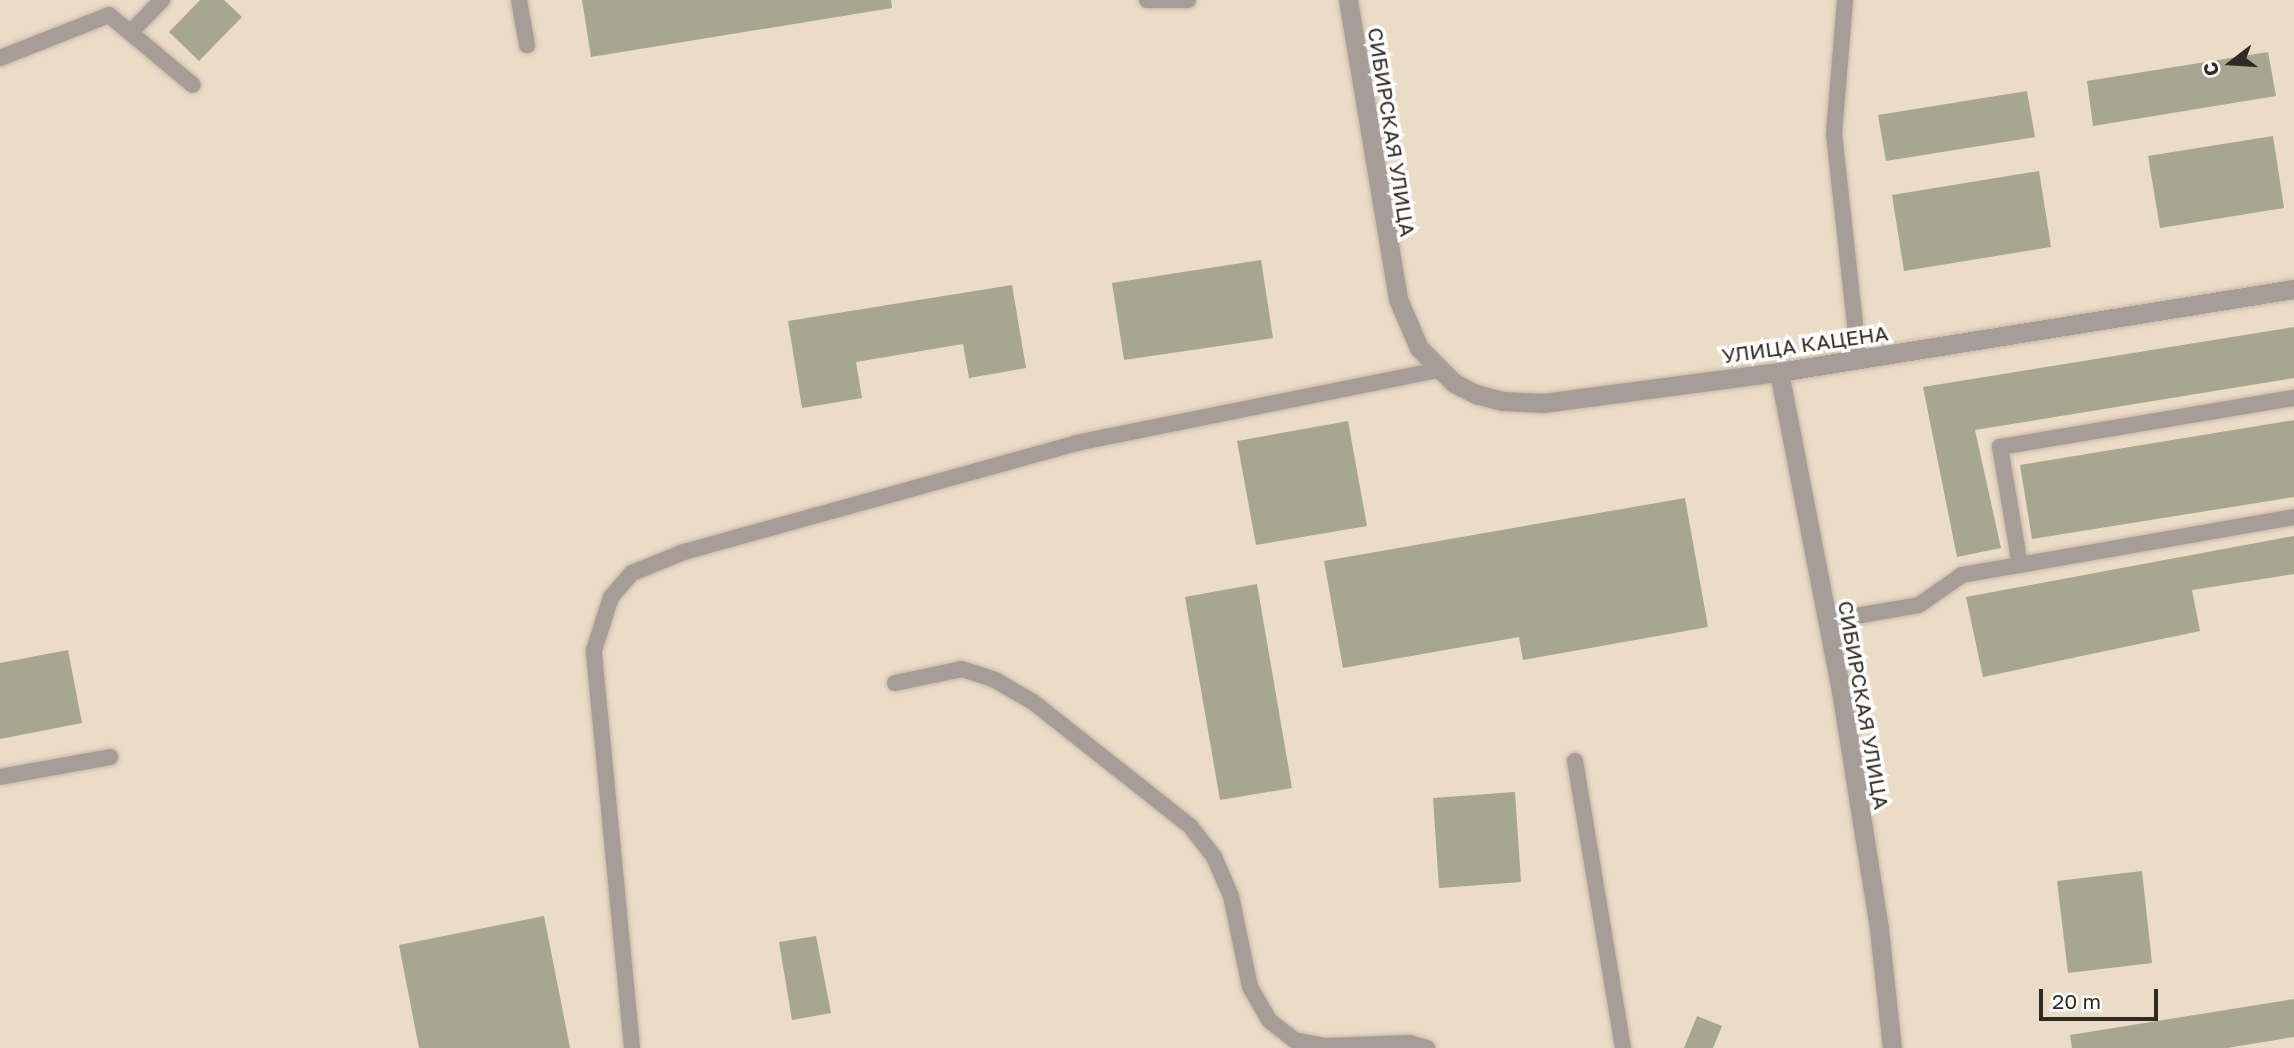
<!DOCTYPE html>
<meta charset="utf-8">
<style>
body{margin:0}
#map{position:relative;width:2294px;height:1048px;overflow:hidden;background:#ebdcc7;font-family:"Golos Text",sans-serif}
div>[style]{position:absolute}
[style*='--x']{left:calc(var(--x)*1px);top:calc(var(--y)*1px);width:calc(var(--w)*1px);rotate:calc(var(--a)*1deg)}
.building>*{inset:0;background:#a7a68f}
.roads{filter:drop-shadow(0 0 2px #c6b8a6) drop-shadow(0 0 2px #c6b8a6)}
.service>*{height:16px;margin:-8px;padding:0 8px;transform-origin:8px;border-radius:8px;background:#a79d98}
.minor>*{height:19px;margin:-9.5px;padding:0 9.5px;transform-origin:9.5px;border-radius:9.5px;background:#a79d98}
span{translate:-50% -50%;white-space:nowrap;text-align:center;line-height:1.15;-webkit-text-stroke:7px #fff;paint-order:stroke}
.street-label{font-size:21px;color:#302a23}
.north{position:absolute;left:2196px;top:28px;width:70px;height:70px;-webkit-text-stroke:5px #fff;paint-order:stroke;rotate:253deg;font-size:19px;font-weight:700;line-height:28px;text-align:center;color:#302a23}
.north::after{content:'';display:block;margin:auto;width:24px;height:32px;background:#302a23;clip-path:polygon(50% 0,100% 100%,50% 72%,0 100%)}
.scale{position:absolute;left:2039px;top:989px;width:119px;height:32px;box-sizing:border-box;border:4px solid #302a23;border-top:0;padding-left:9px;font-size:21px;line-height:24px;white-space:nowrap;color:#302a23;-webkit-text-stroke:5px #fff;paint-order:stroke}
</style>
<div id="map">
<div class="building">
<div style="clip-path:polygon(200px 0,224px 0,242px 17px,199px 61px,169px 32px)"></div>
<div style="clip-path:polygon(582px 0,891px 0,892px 8px,591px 57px)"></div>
<div style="clip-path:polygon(2268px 52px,2276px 96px,2093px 126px,2087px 81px)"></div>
<div style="clip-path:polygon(2027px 91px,2035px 137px,1886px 161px,1878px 115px)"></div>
<div style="clip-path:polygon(2273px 136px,2284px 208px,2160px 228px,2148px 156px)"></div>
<div style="clip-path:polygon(2039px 171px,2051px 247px,1904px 271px,1892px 195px)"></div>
<div style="clip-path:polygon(1261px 260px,1273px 338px,1124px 360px,1112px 283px)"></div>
<div style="clip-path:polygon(1012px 285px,1026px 368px,969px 378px,963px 344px,856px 362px,862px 398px,802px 408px,788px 321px)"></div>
<div style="clip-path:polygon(2294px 327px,2294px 378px,1975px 430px,2001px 548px,1957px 557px,1923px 387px)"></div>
<div style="clip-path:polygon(2294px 420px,2294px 497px,2032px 539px,2020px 465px)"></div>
<div style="clip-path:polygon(1348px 421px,1367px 526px,1256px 545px,1237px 441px)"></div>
<div style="clip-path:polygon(1685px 498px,1708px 627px,1523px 660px,1519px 637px,1343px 668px,1324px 561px)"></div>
<div style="clip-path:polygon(2294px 536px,2294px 574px,2192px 590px,2200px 631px,1983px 677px,1966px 597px)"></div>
<div style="clip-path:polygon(1257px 584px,1292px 788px,1220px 800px,1185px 597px)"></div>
<div style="clip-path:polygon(68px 650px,82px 723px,0 739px,0 663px)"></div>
<div style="clip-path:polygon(1515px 792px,1521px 882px,1439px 888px,1433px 798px)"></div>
<div style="clip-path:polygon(2142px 871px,2152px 963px,2068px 973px,2057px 881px)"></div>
<div style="clip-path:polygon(544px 916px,570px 1048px,419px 1048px,399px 945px)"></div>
<div style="clip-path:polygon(816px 936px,831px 1013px,792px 1020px,779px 942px)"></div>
<div style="clip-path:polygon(2294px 999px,2294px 1037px,2227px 1048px,2072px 1048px,2070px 1035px)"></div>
<div style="clip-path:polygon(1697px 1016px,1722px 1026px,1713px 1048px,1684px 1048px)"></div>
</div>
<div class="roads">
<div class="service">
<div style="--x:519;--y:0;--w:46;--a:79.9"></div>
<div style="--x:1147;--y:0;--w:41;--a:0"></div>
<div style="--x:1845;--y:0;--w:134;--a:94.7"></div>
<div style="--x:1834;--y:134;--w:227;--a:83.7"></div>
<div style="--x:131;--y:32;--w:45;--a:-45.9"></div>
<div style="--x:0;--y:58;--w:117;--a:-21.5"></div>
<div style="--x:109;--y:15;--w:109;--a:39.8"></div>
<div style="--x:2020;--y:565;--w:120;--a:-99.6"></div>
<div style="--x:2000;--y:447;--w:298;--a:-9.5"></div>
<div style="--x:1827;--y:621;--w:93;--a:-9.9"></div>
<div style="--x:1919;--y:605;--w:52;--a:-34.9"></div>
<div style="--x:1962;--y:575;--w:337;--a:-9.9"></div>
<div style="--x:895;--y:683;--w:68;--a:-11.8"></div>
<div style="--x:962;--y:669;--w:35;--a:18"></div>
<div style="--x:995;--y:680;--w:44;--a:30.1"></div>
<div style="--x:1033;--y:702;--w:200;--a:38.3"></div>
<div style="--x:1190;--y:826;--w:39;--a:52"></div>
<div style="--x:1214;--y:857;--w:43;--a:66.4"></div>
<div style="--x:1231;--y:896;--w:93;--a:78.2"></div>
<div style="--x:1250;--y:987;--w:39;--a:60"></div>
<div style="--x:1270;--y:1021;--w:31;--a:38"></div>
<div style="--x:1294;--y:1040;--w:32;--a:11"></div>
<div style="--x:1325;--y:1046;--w:84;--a:-2"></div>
<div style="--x:1409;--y:1043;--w:19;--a:16"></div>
<div style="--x:1575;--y:761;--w:291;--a:80.5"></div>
<div style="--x:0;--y:777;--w:112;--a:-10.3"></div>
<div style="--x:632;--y:1048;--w:400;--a:-95.5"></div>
<div style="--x:594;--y:650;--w:56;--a:-72.2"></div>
<div style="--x:611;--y:597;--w:32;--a:-49"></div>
<div style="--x:632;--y:573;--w:56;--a:-22"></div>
<div style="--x:684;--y:552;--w:407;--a:-15.5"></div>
<div style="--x:1076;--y:443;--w:369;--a:-11.4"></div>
</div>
<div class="minor">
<div style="--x:1348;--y:0;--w:303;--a:80.5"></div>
<div style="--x:1398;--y:299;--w:53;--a:66.8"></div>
<div style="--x:1419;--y:348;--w:49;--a:45"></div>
<div style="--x:1454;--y:383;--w:25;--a:27"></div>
<div style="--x:1476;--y:394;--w:28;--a:15"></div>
<div style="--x:1503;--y:401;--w:40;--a:2.9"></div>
<div style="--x:1543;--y:403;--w:238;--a:-7.5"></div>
<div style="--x:1779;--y:372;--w:522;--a:-9.16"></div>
<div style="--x:1779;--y:372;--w:325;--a:79"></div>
<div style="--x:1841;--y:691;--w:241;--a:80.9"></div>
<div style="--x:1879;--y:929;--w:120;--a:83.8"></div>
</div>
</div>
<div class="street-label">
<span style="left:1392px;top:132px;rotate:81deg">СИБИРСКАЯ УЛИЦА</span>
<span style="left:1805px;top:344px;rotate:-8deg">УЛИЦА КАЦЕНА</span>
<span style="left:1864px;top:705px;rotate:80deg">СИБИРСКАЯ УЛИЦА</span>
</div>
<div class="north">С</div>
<div class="scale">20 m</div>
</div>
